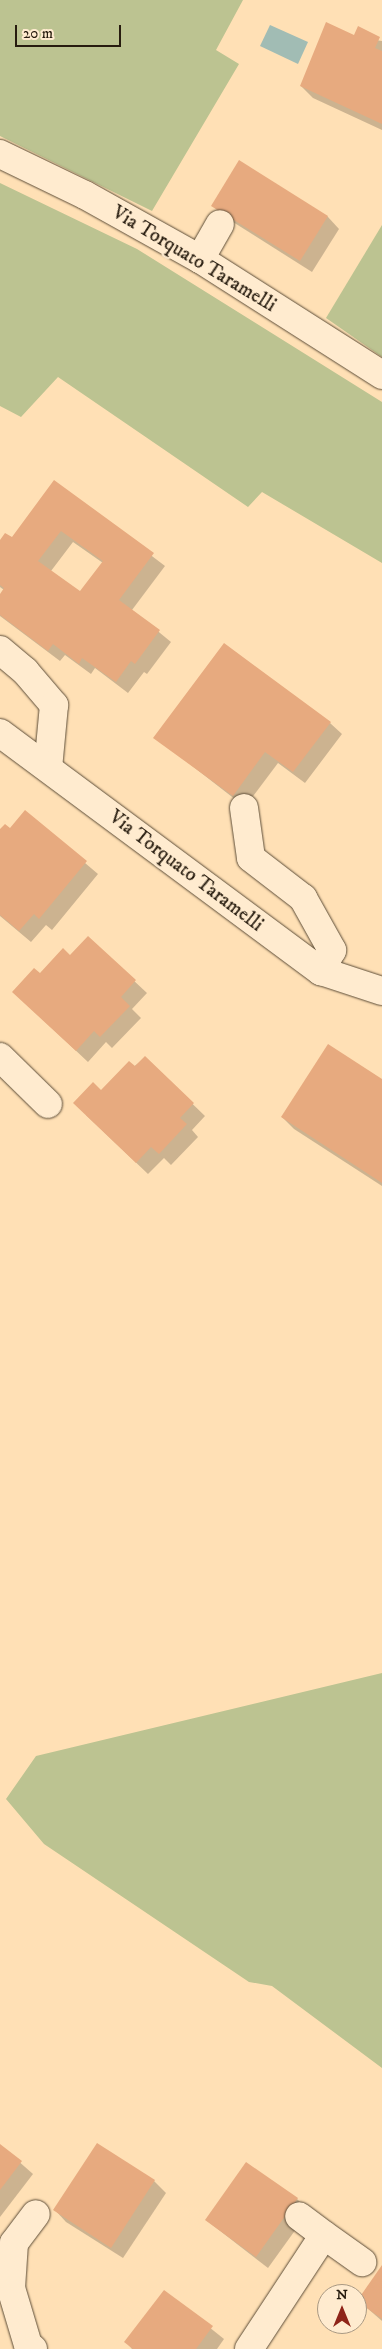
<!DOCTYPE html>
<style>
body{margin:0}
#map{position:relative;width:382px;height:2349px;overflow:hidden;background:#ffe0b5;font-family:"IM FELL DW Pica",serif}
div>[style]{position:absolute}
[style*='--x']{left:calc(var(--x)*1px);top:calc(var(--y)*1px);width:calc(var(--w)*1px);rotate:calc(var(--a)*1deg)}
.green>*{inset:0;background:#bcc391}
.water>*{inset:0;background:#a1bcb4}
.shadow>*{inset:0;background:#0003}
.building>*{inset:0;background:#e7aa7f}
.roads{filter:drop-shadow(0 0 1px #5d4d38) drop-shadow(0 0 1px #5d4d38)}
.minor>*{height:28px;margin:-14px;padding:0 14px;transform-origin:14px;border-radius:14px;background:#ffebcf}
span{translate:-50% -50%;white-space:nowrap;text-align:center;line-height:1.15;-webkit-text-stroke:4.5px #ffebcf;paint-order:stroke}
.street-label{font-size:20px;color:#271c0f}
.north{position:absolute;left:317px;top:2284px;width:50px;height:50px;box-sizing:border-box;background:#ffebcf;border:1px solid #a99882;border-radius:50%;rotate:0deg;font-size:14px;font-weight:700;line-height:20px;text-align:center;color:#271c0f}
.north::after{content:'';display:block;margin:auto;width:18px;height:22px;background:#8f2418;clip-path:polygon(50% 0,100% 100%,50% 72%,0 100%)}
.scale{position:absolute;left:15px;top:25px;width:106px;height:22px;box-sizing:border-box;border:2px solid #271c0f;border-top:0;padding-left:6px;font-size:15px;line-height:18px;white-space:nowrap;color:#271c0f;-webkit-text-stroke:4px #ffebcf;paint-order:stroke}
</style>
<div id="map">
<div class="green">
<div style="clip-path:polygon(0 0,243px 0,216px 50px,239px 64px,152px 211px,0 136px)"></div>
<div style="clip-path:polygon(0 183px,137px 249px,382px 402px,382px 563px,262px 492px,248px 507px,58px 377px,21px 417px,0 406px)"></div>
<div style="clip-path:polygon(382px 225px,382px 357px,326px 318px)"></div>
<div style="clip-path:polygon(382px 1673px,382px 2068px,272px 1986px,249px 1982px,44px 1844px,6px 1799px,36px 1756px)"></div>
</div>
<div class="water">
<div style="clip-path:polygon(270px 25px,308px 42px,298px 64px,260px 46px)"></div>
</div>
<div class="shadow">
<div style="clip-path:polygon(327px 24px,355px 37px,382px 41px,382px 130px,313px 98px,301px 86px)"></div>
<div style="clip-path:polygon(240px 162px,328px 217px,339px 229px,312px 272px,225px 217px,213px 206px)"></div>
<div style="clip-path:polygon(evenodd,55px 482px,165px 566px,132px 610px,171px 642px,147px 674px,144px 672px,128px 693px,95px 668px,91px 674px,65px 655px,60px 661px,0 616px,0 596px,4px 590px,0 587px,0 542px,12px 539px,55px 482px,73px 542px,103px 563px,80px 593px,51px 571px,73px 542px)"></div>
<div style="clip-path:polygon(330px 723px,342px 734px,305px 783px,278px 763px,245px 807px,155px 737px)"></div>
<div style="clip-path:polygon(25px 812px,98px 874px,52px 930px,46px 925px,31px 942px,0 916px,0 831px,10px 830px)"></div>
<div style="clip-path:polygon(88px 938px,147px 993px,132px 1009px,141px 1018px,112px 1048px,106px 1042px,88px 1062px,25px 1003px,40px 974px,70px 957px)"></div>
<div style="clip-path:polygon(145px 1058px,205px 1116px,192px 1130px,198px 1137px,171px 1165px,164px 1158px,148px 1174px,86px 1115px,101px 1092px)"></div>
<div style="clip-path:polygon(382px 1081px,382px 1186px,294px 1129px,282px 1117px)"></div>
<div style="clip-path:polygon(0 2145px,33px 2174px,0 2217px)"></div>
<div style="clip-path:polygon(154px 2181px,166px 2193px,123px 2258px,66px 2222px,55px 2210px)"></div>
<div style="clip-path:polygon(297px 2199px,309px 2211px,268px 2268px,206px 2220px)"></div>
<div style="clip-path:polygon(382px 2267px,382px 2321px,358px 2300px)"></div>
<div style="clip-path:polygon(164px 2291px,224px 2339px,217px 2349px,132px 2349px,126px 2342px)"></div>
</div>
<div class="building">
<div style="clip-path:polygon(326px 22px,354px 35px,358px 26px,380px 37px,375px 48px,382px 51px,382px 124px,300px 86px)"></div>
<div style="clip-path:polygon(239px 160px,328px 216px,300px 261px,211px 206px)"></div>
<div style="clip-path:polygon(evenodd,54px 480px,154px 553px,119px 600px,160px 630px,135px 664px,131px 661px,116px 682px,82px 658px,79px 664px,53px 644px,48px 651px,0 615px,0 594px,4px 588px,0 585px,0 540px,5px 533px,12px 537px,54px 480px,61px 531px,103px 561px,80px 591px,38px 561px,61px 531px)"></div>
<div style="clip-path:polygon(224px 643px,331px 722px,293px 772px,265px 752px,233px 796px,153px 738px)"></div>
<div style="clip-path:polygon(25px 810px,87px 861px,39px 919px,34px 914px,19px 931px,0 915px,0 829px,5px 824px,10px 828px)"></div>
<div style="clip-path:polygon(88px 936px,136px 980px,121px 997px,130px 1006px,100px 1037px,94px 1031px,76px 1051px,12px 992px,34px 968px,40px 973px,63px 948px,70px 955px)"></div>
<div style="clip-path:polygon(328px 1044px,382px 1079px,382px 1183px,281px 1117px)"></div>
<div style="clip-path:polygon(145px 1056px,194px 1103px,180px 1118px,187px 1124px,159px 1154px,151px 1147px,136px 1163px,73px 1103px,93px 1082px,101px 1090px,129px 1061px,135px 1066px)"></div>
<div style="clip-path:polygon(97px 2143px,155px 2180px,111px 2248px,53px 2210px)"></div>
<div style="clip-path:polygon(0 2144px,22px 2161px,0 2190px)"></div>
<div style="clip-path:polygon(246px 2162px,298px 2198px,256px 2257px,205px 2220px)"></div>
<div style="clip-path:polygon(382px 2265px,382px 2319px,357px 2301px)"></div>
<div style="clip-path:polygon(164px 2290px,213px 2326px,196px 2349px,133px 2349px,124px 2342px)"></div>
</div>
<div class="roads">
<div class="minor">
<div style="--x:0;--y:154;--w:94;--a:25.8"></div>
<div style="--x:85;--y:195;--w:132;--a:29.1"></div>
<div style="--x:200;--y:259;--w:216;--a:32.5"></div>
<div style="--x:200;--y:259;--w:40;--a:-60.3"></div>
<div style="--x:0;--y:650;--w:33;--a:40"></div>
<div style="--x:25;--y:671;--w:45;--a:49.5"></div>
<div style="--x:54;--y:705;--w:63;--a:95.4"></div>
<div style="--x:0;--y:733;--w:400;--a:36.6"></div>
<div style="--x:321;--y:971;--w:64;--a:18.2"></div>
<div style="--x:244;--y:808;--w:50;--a:82"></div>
<div style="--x:251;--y:858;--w:66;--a:37.6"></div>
<div style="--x:303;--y:898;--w:60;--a:60.9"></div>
<div style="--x:332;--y:950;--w:24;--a:118"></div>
<div style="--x:0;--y:1057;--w:67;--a:44.4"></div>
<div style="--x:324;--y:2235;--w:47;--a:35.4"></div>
<div style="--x:33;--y:2349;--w:6;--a:-141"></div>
<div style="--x:28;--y:2345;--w:59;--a:-106.6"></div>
<div style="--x:11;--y:2288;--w:45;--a:-86.2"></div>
<div style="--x:14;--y:2243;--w:36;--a:-53"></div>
<div style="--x:249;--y:2349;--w:136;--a:-56.7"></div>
<div style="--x:324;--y:2235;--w:31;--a:-143"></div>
</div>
</div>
<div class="street-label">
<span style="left:194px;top:259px;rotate:31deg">Via Torquato Taramelli</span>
<span style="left:186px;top:871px;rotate:37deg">Via Torquato Taramelli</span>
</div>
<div class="north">N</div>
<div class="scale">20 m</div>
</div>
